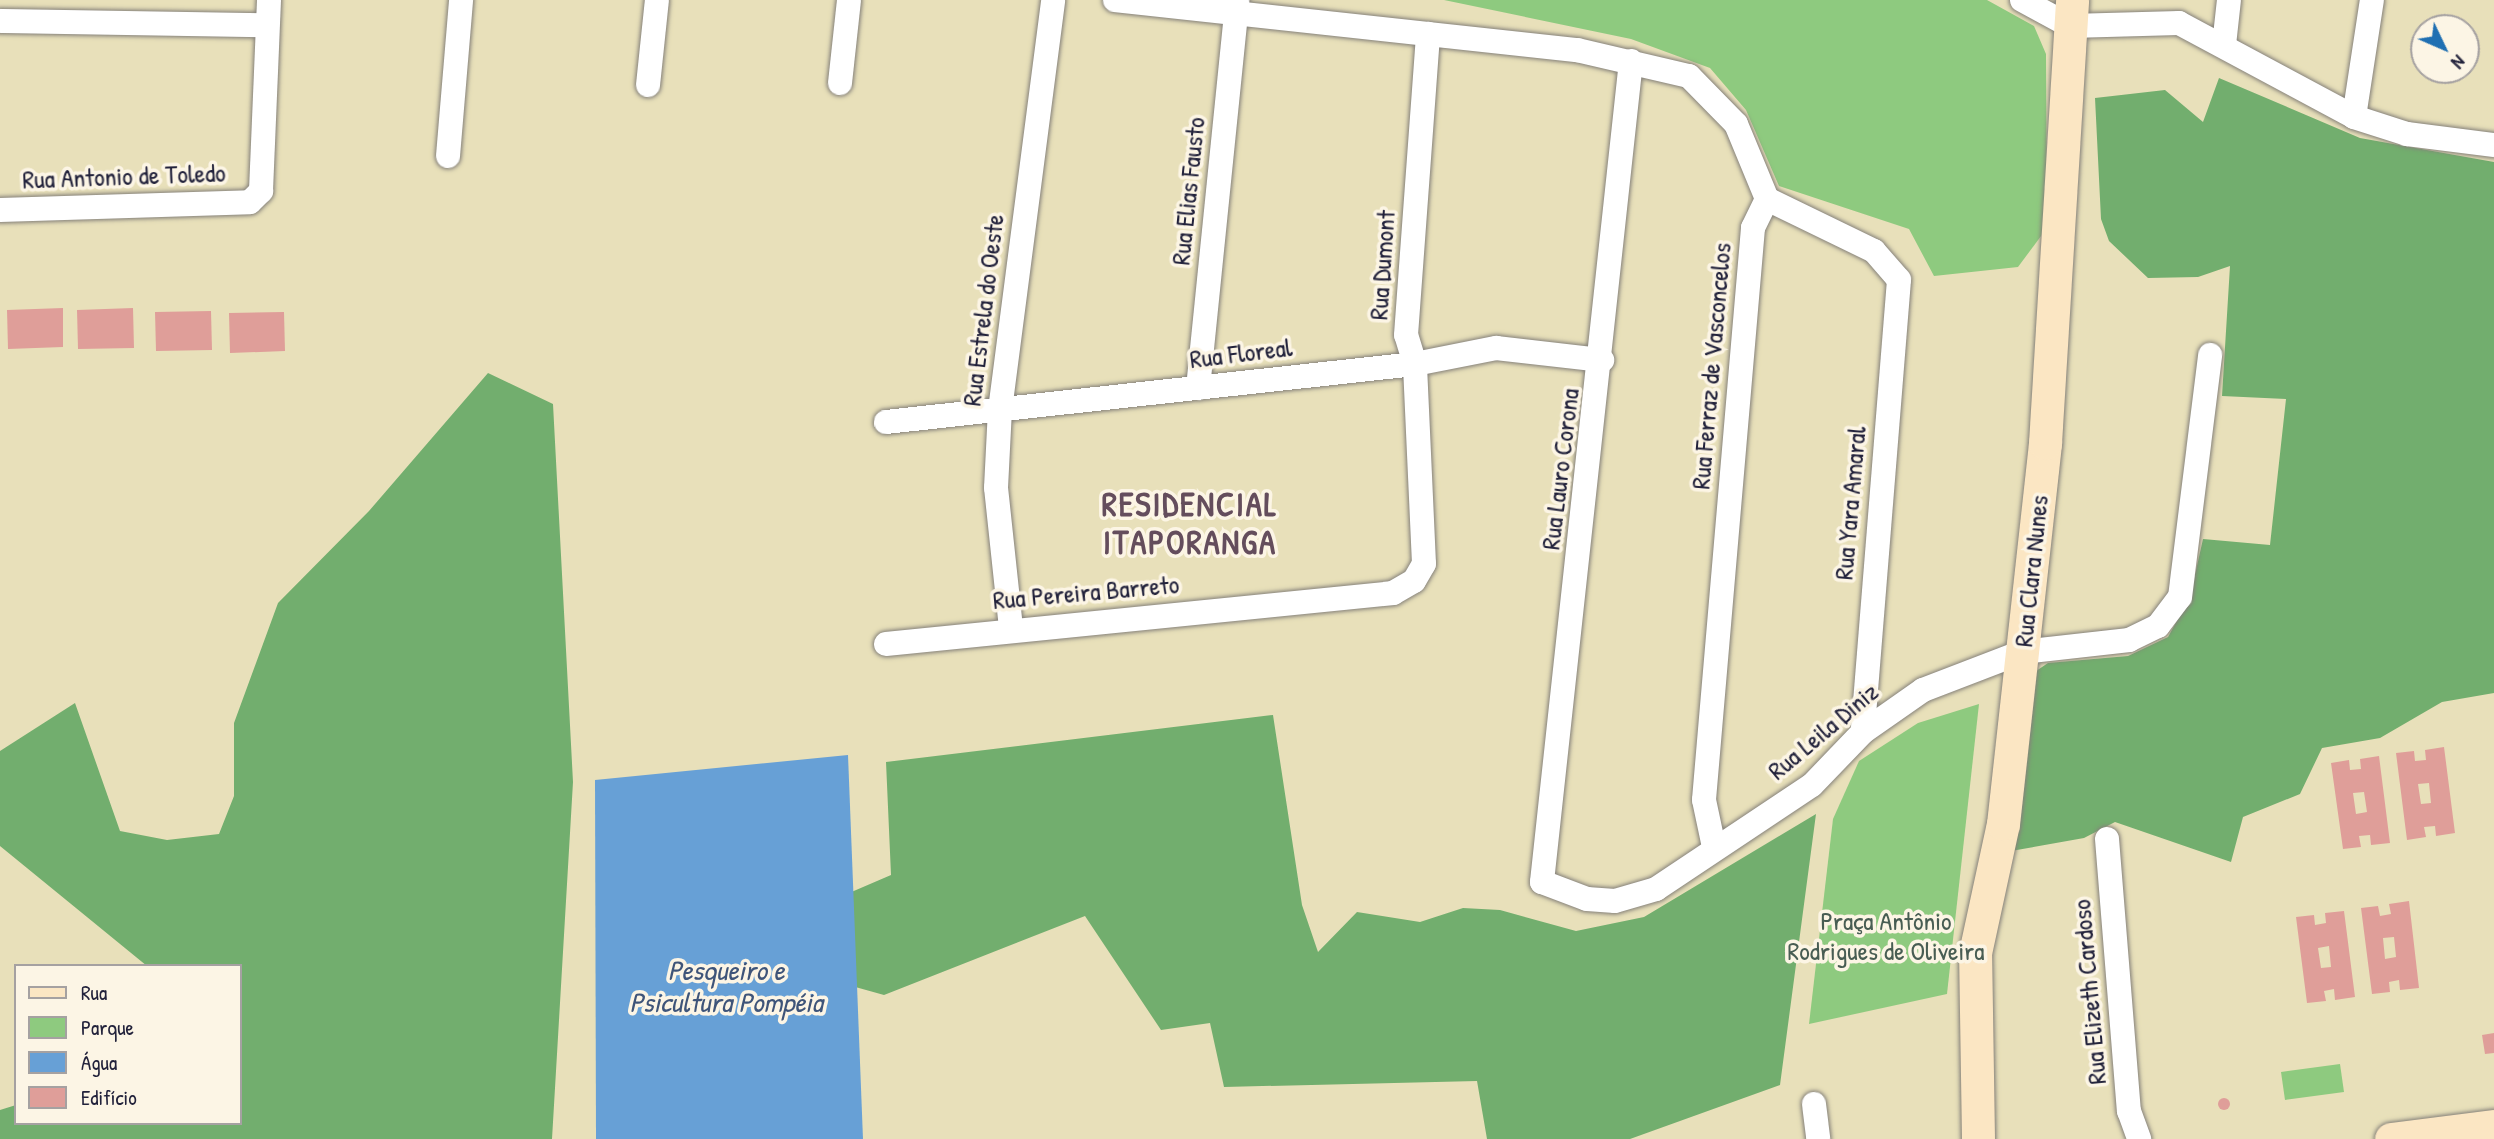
<!DOCTYPE html>
<meta charset="utf-8">
<style>
body{margin:0}
#map{position:relative;width:2494px;height:1139px;overflow:hidden;background:#e8e0ba;font-family:"Patrick Hand",sans-serif}
div>[style]{position:absolute}
[style*='--x']{left:calc(var(--x)*1px);top:calc(var(--y)*1px);width:calc(var(--w)*1px);rotate:calc(var(--a)*1deg)}
.green>*{inset:0;background:#8eca7f}
.forest>*{inset:0;background:#72ae6e}
.water>*{inset:0;background:#67a0d6}
.building>*{inset:0;background:#df9e99}
.round{border-radius:50%}
.roads{filter:drop-shadow(0 0 2px #85817a) drop-shadow(0 0 2px #85817a)}
.street>*{height:24px;margin:-12px;padding:0 12px;transform-origin:12px;border-radius:12px;background:#fff}
.secondary>*{height:33px;margin:-16.5px;padding:0 16.5px;transform-origin:16.5px;border-radius:16.5px;background:#fbe6c3}
span{translate:-50% -50%;white-space:nowrap;text-align:center;line-height:1.15;-webkit-text-stroke:7px #fcf5e5;paint-order:stroke}
.street-label{font-size:26px;color:#22223b}
.park-label{font-size:26px;color:#485d53}
.water-label{font-size:28px;color:#3e5479;font-style:italic}
.district-label{font-size:33px;color:#644d5c;font-weight:700;letter-spacing:2px}
.legend{position:absolute;left:14px;top:964px;width:228px;height:161px;box-sizing:border-box;background:#fcf5e5;border:2px solid #a5a1a1;margin:0;padding:9px 12px;list-style:none;font-size:21px;color:#22223b}
.legend li{display:flex;align-items:center;gap:14px;height:35px}
.legend b{width:35px;border:2px solid #a5a1a1}
.north{position:absolute;left:2410px;top:14px;width:70px;height:70px;box-sizing:border-box;background:#fcf5e5;border:2px solid #a5a1a1;border-radius:50%;rotate:134deg;font-size:19px;font-weight:700;line-height:28px;text-align:center;color:#22223b}
.north::after{content:'';display:block;margin:auto;width:24px;height:32px;background:#1f6fb2;clip-path:polygon(50% 0,100% 100%,50% 72%,0 100%)}
</style>
<div id="map">
<div class="green">
<div style="clip-path:polygon(1444px 0,1987px 0,2034px 26px,2046px 54px,2047px 228px,2018px 267px,1934px 276px,1909px 229px,1779px 186px,1746px 110px,1710px 68px,1631px 39px)"></div>
<div style="clip-path:polygon(1979px 704px,1947px 994px,1809px 1024px,1833px 819px,1859px 761px,1918px 723px)"></div>
<div style="clip-path:polygon(2340px 1064px,2344px 1092px,2285px 1100px,2281px 1072px)"></div>
</div>
<div class="forest">
<div style="clip-path:polygon(2219px 78px,2360px 138px,2494px 162px,2494px 693px,2442px 702px,2380px 738px,2322px 748px,2300px 794px,2243px 817px,2231px 862px,2115px 822px,2084px 838px,2011px 851px,2030px 675px,2048px 663px,2128px 656px,2168px 637px,2190px 597px,2203px 539px,2270px 545px,2286px 399px,2222px 396px,2230px 266px,2198px 277px,2148px 278px,2109px 241px,2101px 219px,2095px 98px,2165px 90px,2203px 122px)"></div>
<div style="clip-path:polygon(488px 373px,553px 404px,573px 782px,552px 1139px,0 1139px,0 1110px,16px 1105px,16px 1123px,240px 1123px,240px 966px,147px 966px,0 846px,0 751px,75px 703px,120px 831px,167px 840px,219px 834px,234px 796px,234px 723px,278px 603px,369px 511px)"></div>
<div style="clip-path:polygon(1273px 715px,1302px 905px,1318px 952px,1357px 912px,1420px 922px,1463px 908px,1500px 910px,1576px 931px,1644px 917px,1816px 814px,1780px 1085px,1630px 1139px,1487px 1139px,1477px 1081px,1224px 1087px,1210px 1023px,1161px 1030px,1085px 916px,884px 995px,798px 971px,777px 924px,891px 875px,886px 762px)"></div>
</div>
<div class="water">
<div style="clip-path:polygon(848px 755px,863px 1139px,596px 1139px,595px 780px)"></div>
</div>
<div class="building">
<div style="clip-path:polygon(63px 308px,63px 347px,8px 349px,7px 310px)"></div>
<div style="clip-path:polygon(133px 308px,134px 348px,78px 349px,77px 310px)"></div>
<div style="clip-path:polygon(211px 311px,212px 350px,156px 351px,155px 312px)"></div>
<div style="clip-path:polygon(284px 312px,285px 351px,230px 353px,229px 313px)"></div>
<div style="clip-path:polygon(evenodd,2444px 747px,2455px 833px,2436px 836px,2435px 826px,2424px 827px,2426px 837px,2407px 840px,2396px 753px,2414px 751px,2415px 761px,2426px 760px,2425px 750px,2444px 747px,2429px 783px,2431px 803px,2421px 804px,2418px 784px,2429px 783px)"></div>
<div style="clip-path:polygon(evenodd,2379px 756px,2390px 843px,2371px 845px,2370px 835px,2359px 836px,2361px 847px,2343px 849px,2331px 763px,2349px 760px,2350px 770px,2361px 769px,2360px 759px,2379px 756px,2364px 792px,2367px 812px,2356px 814px,2353px 793px,2364px 792px)"></div>
<div style="clip-path:polygon(evenodd,2409px 901px,2419px 988px,2400px 990px,2399px 980px,2389px 982px,2390px 992px,2372px 994px,2361px 908px,2378px 906px,2380px 916px,2391px 914px,2389px 904px,2409px 901px,2394px 937px,2396px 957px,2385px 959px,2383px 938px,2394px 937px)"></div>
<div style="clip-path:polygon(evenodd,2344px 911px,2355px 997px,2335px 1000px,2334px 989px,2324px 991px,2326px 1001px,2307px 1003px,2296px 917px,2314px 915px,2315px 925px,2326px 923px,2325px 913px,2344px 911px,2329px 946px,2331px 967px,2321px 968px,2318px 948px,2329px 946px)"></div>
<div style="clip-path:polygon(2494px 1033px,2494px 1053px,2485px 1054px,2482px 1035px)"></div>
<div class="round" style="left:2218px;top:1098px;width:12px;height:12px"></div>
</div>
<div class="roads">
<div class="street">
<div style="--x:1115;--y:0;--w:465;--a:6.2"></div>
<div style="--x:1577;--y:50;--w:115;--a:13.1"></div>
<div style="--x:1689;--y:76;--w:67;--a:45.6"></div>
<div style="--x:1736;--y:124;--w:81;--a:67.5"></div>
<div style="--x:1767;--y:199;--w:32;--a:116"></div>
<div style="--x:1753;--y:228;--w:574;--a:94.9"></div>
<div style="--x:1704;--y:800;--w:48;--a:78"></div>
<div style="--x:2022;--y:0;--w:55;--a:28.4"></div>
<div style="--x:2070;--y:26;--w:109;--a:-1.6"></div>
<div style="--x:2179;--y:23;--w:199;--a:28.2"></div>
<div style="--x:2354;--y:117;--w:56;--a:17.8"></div>
<div style="--x:2407;--y:134;--w:88;--a:7.2"></div>
<div style="--x:0;--y:21;--w:267;--a:0.9"></div>
<div style="--x:2224;--y:45;--w:45;--a:-83.7"></div>
<div style="--x:1631;--y:61;--w:826;--a:96.19"></div>
<div style="--x:1542;--y:882;--w:48;--a:20.7"></div>
<div style="--x:1587;--y:899;--w:28;--a:4"></div>
<div style="--x:1615;--y:901;--w:43;--a:-16.3"></div>
<div style="--x:1656;--y:889;--w:187;--a:-33.7"></div>
<div style="--x:1812;--y:785;--w:74;--a:-46.1"></div>
<div style="--x:1863;--y:732;--w:73;--a:-35"></div>
<div style="--x:1923;--y:690;--w:106;--a:-21"></div>
<div style="--x:2022;--y:652;--w:108;--a:-6.4"></div>
<div style="--x:2129;--y:640;--w:32;--a:-26"></div>
<div style="--x:2158;--y:626;--w:36;--a:-53"></div>
<div style="--x:2180;--y:597;--w:244;--a:-82.9"></div>
<div style="--x:840;--y:83;--w:83;--a:-83.8"></div>
<div style="--x:648;--y:85;--w:85;--a:-84"></div>
<div style="--x:2354;--y:117;--w:118;--a:-81.3"></div>
<div style="--x:448;--y:156;--w:157;--a:-85.2"></div>
<div style="--x:1767;--y:199;--w:119;--a:25.9"></div>
<div style="--x:1874;--y:251;--w:38;--a:49"></div>
<div style="--x:1899;--y:280;--w:453;--a:94.6"></div>
<div style="--x:0;--y:210;--w:250;--a:-1.8"></div>
<div style="--x:250;--y:202;--w:16;--a:-45"></div>
<div style="--x:261;--y:191;--w:191;--a:-87.6"></div>
<div style="--x:1198;--y:388;--w:389;--a:-84.2"></div>
<div style="--x:886;--y:422;--w:532;--a:-6.26"></div>
<div style="--x:1415;--y:364;--w:83;--a:-11.2"></div>
<div style="--x:1496;--y:348;--w:107;--a:6.5"></div>
<div style="--x:1011;--y:628;--w:141;--a:-96.1"></div>
<div style="--x:996;--y:488;--w:78;--a:-87.1"></div>
<div style="--x:1000;--y:410;--w:413;--a:-82.6"></div>
<div style="--x:886;--y:644;--w:510;--a:-5.74"></div>
<div style="--x:1393;--y:593;--w:24;--a:-30"></div>
<div style="--x:1414;--y:581;--w:20;--a:-60"></div>
<div style="--x:1424;--y:564;--w:200;--a:-92.6"></div>
<div style="--x:1415;--y:364;--w:30;--a:-107"></div>
<div style="--x:1406;--y:335;--w:302;--a:-85.8"></div>
<div style="--x:2107;--y:839;--w:273;--a:85.4"></div>
<div style="--x:2129;--y:1111;--w:30;--a:70"></div>
<div style="--x:1814;--y:1104;--w:35;--a:83"></div>
</div>
<div class="secondary">
<div style="--x:1978;--y:1139;--w:186;--a:-90.9"></div>
<div style="--x:1975;--y:953;--w:132;--a:-77.8"></div>
<div style="--x:2003;--y:824;--w:383;--a:-83.7"></div>
<div style="--x:2045;--y:443;--w:444;--a:-86.5"></div>
<div style="--x:2391;--y:1139;--w:104;--a:-7.2"></div>
</div>
</div>
<div class="street-label">
<span style="left:124px;top:176px;rotate:-2deg">Rua Antonio de Toledo</span>
<span style="left:1188px;top:191px;rotate:-84deg">Rua Elias Fausto</span>
<span style="left:1382px;top:265px;rotate:-86deg">Rua Dumont</span>
<span style="left:983px;top:310px;rotate:-83deg">Rua Estrela do Oeste</span>
<span style="left:1241px;top:353px;rotate:-7deg">Rua Floreal</span>
<span style="left:1711px;top:366px;rotate:-85deg">Rua Ferraz de Vasconcelos</span>
<span style="left:1560px;top:469px;rotate:-83deg">Rua Lauro Corona</span>
<span style="left:1850px;top:503px;rotate:-85deg">Rua Yara Amaral</span>
<span style="left:2031px;top:571px;rotate:-84deg">Rua Clara Nunes</span>
<span style="left:1086px;top:592px;rotate:-5deg">Rua Pereira Barreto</span>
<span style="left:1823px;top:731px;rotate:-40deg">Rua Leila Diniz</span>
<span style="left:2089px;top:992px;rotate:-95deg">Rua Elizeth Cardoso</span>
</div>
<div class="park-label">
<span style="left:1886px;top:936px">Praça Antônio<br>Rodrigues de Oliveira</span>
</div>
<div class="water-label">
<span style="left:726px;top:986px">Pesqueiro e<br>Psicultura Pompéia</span>
</div>
<div class="district-label">
<span style="left:1190px;top:524px">RESIDENCIAL<br>ITAPORANGA</span>
</div>
<ul class="legend">
<li><b style="height:9px;background:#fbe6c3"></b>Rua</li>
<li><b style="height:19px;background:#8eca7f"></b>Parque</li>
<li><b style="height:19px;background:#67a0d6"></b>Água</li>
<li><b style="height:19px;background:#df9e99"></b>Edifício</li>
</ul>
<div class="north">N</div>
</div>
